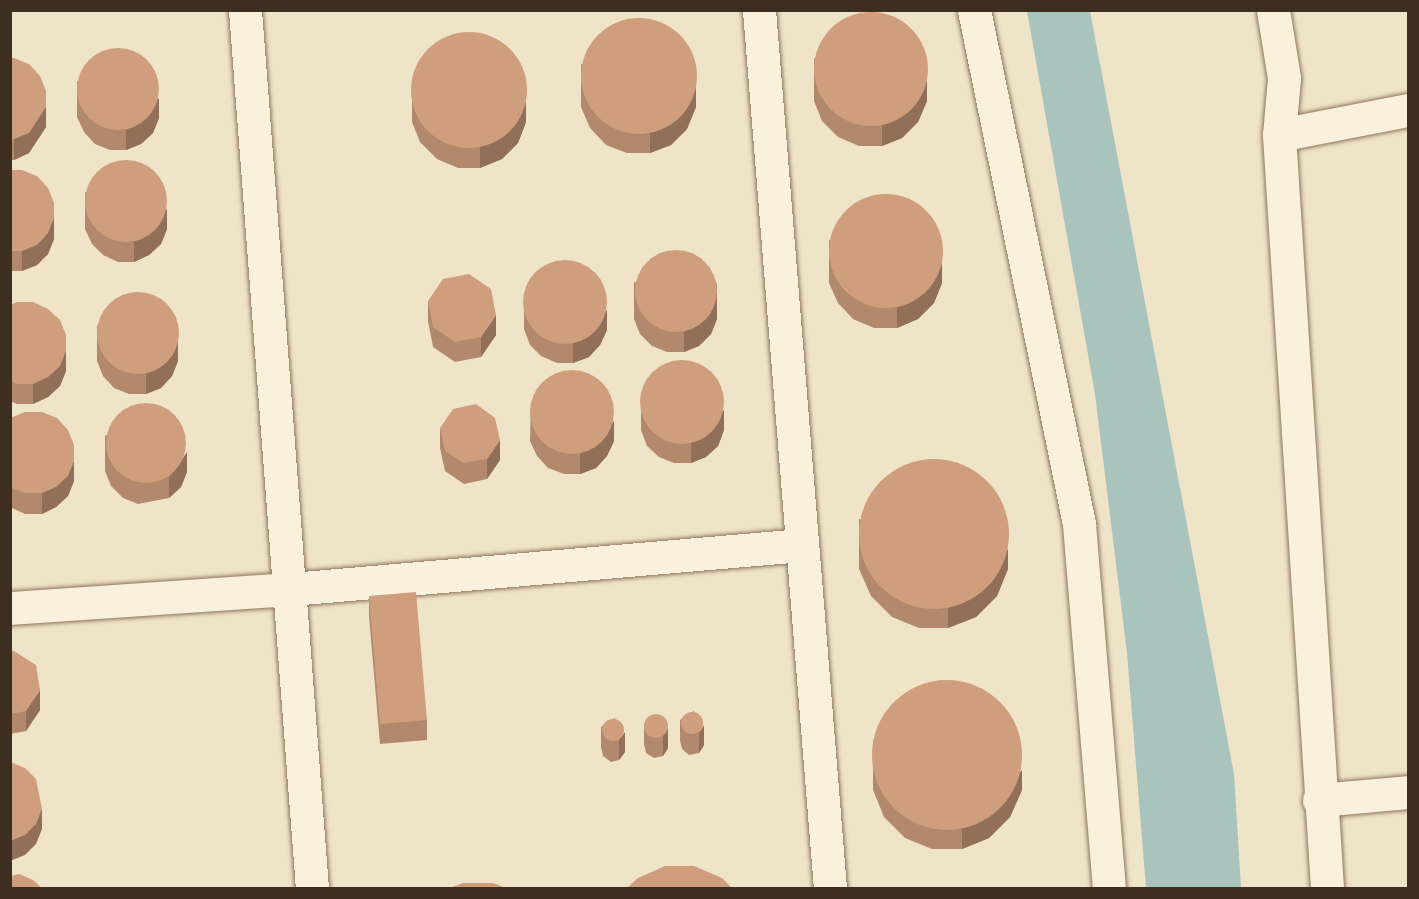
<!DOCTYPE html>
<style>
body{margin:0}
#map{position:relative;width:1419px;height:899px;overflow:hidden;background:#f0e4c8;font-family:"Zilla Slab",serif}
div>[style]{position:absolute}
[style*='--x']{left:calc(var(--x)*1px);top:calc(var(--y)*1px);width:calc(var(--w)*1px);rotate:calc(var(--a)*1deg)}
.water>*{inset:0;background:#a9c4bc}
.roads{filter:drop-shadow(0 0 2px #8d765c) drop-shadow(0 0 2px #8d765c)}
.minor>*{height:33px;margin:-16.5px;padding:0 16.5px;transform-origin:16.5px;border-radius:16.5px;background:#faf1dc}
.wall>*{inset:0;background:#b2896c}
.shaded-wall>*{inset:0;background:#916f58}
.building>*{inset:0;background:#cf9f7d}
.round{border-radius:50%}
span{translate:-50% -50%;white-space:nowrap;text-align:center;line-height:1.15;-webkit-text-stroke:4.5px #f7eed8;paint-order:stroke}
.frame{position:absolute;inset:0;border:12px solid #3d2e20;pointer-events:none}
</style>
<div id="map">
<div class="water">
<div style="clip-path:polygon(1027px 11px,1090px 11px,1234px 774px,1241px 888px,1146px 888px,1127px 653px,1095px 394px)"></div>
</div>
<div class="roads">
<div class="minor">
<div style="--x:245;--y:10;--w:881;--a:85.64"></div>
<div style="--x:759;--y:10;--w:881;--a:85.38"></div>
<div style="--x:974;--y:10;--w:525;--a:78.45"></div>
<div style="--x:1079;--y:524;--w:365;--a:85.3"></div>
<div style="--x:1273;--y:10;--w:69;--a:80.8"></div>
<div style="--x:1284;--y:78;--w:57;--a:95"></div>
<div style="--x:1279;--y:135;--w:755;--a:86.35"></div>
<div style="--x:1279;--y:135;--w:131;--a:-11"></div>
<div style="--x:10;--y:608;--w:282;--a:-3.9"></div>
<div style="--x:291;--y:589;--w:513;--a:-4.92"></div>
<div style="--x:1319;--y:800;--w:89;--a:-5.1"></div>
</div>
</div>
<div class="wall">
<div style="clip-path:polygon(10px 58px,46px 127px,29px 153px,14px 160px,10px 160px)"></div>
<div style="clip-path:polygon(814px 58px,927px 101px,918px 122px,902px 138px,882px 146px,859px 146px,838px 137px,822px 121px,814px 101px)"></div>
<div style="clip-path:polygon(581px 64px,696px 107px,687px 129px,671px 145px,650px 153px,627px 153px,606px 145px,590px 128px,581px 107px)"></div>
<div style="clip-path:polygon(412px 79px,526px 122px,518px 143px,502px 159px,480px 168px,458px 168px,437px 159px,420px 142px,412px 122px)"></div>
<div style="clip-path:polygon(77px 81px,159px 118px,153px 133px,141px 144px,126px 150px,110px 150px,95px 144px,84px 132px,77px 117px)"></div>
<div style="clip-path:polygon(10px 170px,54px 239px,48px 254px,37px 265px,22px 271px,10px 271px)"></div>
<div style="clip-path:polygon(85px 192px,167px 229px,161px 244px,149px 255px,134px 262px,118px 262px,103px 255px,92px 244px,85px 229px)"></div>
<div style="clip-path:polygon(829px 240px,942px 283px,934px 303px,918px 319px,897px 328px,874px 328px,853px 319px,838px 303px,829px 283px)"></div>
<div style="clip-path:polygon(634px 282px,717px 319px,711px 334px,699px 346px,684px 352px,667px 352px,652px 346px,640px 334px,634px 319px)"></div>
<div style="clip-path:polygon(524px 293px,607px 330px,600px 345px,589px 357px,573px 363px,557px 363px,541px 356px,530px 345px,524px 329px)"></div>
<div style="clip-path:polygon(428px 301px,496px 335px,481px 357px,455px 362px,433px 347px,428px 321px)"></div>
<div style="clip-path:polygon(10px 305px,66px 371px,60px 386px,48px 397px,33px 404px,17px 404px,10px 401px)"></div>
<div style="clip-path:polygon(97px 325px,178px 361px,172px 376px,161px 388px,146px 394px,129px 394px,114px 388px,103px 376px,97px 361px)"></div>
<div style="clip-path:polygon(641px 394px,724px 430px,718px 446px,706px 457px,691px 463px,674px 463px,659px 457px,647px 446px,641px 430px)"></div>
<div style="clip-path:polygon(531px 404px,614px 441px,607px 456px,596px 468px,580px 474px,564px 474px,548px 468px,537px 456px,530px 441px)"></div>
<div style="clip-path:polygon(10px 418px,74px 481px,68px 496px,56px 507px,42px 514px,25px 514px,10px 507px)"></div>
<div style="clip-path:polygon(440px 428px,500px 460px,487px 479px,464px 484px,445px 471px,440px 448px)"></div>
<div style="clip-path:polygon(105px 435px,187px 472px,181px 487px,169px 498px,138px 504px,123px 498px,111px 486px,105px 471px)"></div>
<div style="clip-path:polygon(859px 519px,1008px 569px,997px 596px,976px 617px,948px 628px,919px 628px,892px 617px,871px 596px,859px 569px)"></div>
<div style="clip-path:polygon(369px 596px,427px 720px,427px 740px,380px 744px,369px 616px)"></div>
<div style="clip-path:polygon(10px 651px,40px 710px,26px 731px,10px 734px)"></div>
<div style="clip-path:polygon(694px 711px,704px 745px,699px 753px,689px 755px,682px 749px,680px 740px,680px 720px)"></div>
<div style="clip-path:polygon(615px 718px,625px 752px,619px 760px,611px 762px,603px 756px,601px 747px,601px 727px)"></div>
<div style="clip-path:polygon(666px 719px,668px 748px,663px 756px,654px 758px,646px 753px,644px 744px,644px 724px)"></div>
<div style="clip-path:polygon(873px 740px,1022px 790px,1010px 817px,989px 838px,962px 849px,932px 849px,905px 838px,884px 817px,873px 790px)"></div>
</div>
<div class="shaded-wall">
<div style="clip-path:polygon(927px 81px,927px 101px,918px 122px,902px 138px,882px 146px,882px 126px)"></div>
<div style="clip-path:polygon(696px 87px,696px 107px,687px 129px,671px 145px,650px 153px,650px 133px)"></div>
<div style="clip-path:polygon(159px 98px,159px 118px,153px 133px,141px 144px,126px 150px,126px 130px)"></div>
<div style="clip-path:polygon(526px 102px,526px 122px,518px 143px,502px 159px,480px 168px,480px 147px)"></div>
<div style="clip-path:polygon(46px 107px,46px 127px,29px 153px,14px 160px,14px 139px)"></div>
<div style="clip-path:polygon(167px 209px,167px 229px,161px 244px,149px 255px,134px 262px,134px 241px)"></div>
<div style="clip-path:polygon(54px 218px,54px 239px,48px 254px,37px 265px,22px 271px,22px 251px)"></div>
<div style="clip-path:polygon(942px 263px,942px 283px,934px 303px,918px 319px,897px 328px,897px 308px)"></div>
<div style="clip-path:polygon(717px 283px,717px 319px,711px 334px,699px 346px,684px 352px,684px 332px)"></div>
<div style="clip-path:polygon(607px 310px,607px 330px,600px 345px,589px 357px,573px 363px,573px 343px)"></div>
<div style="clip-path:polygon(496px 315px,496px 335px,481px 357px,481px 337px)"></div>
<div style="clip-path:polygon(178px 341px,178px 361px,172px 376px,161px 388px,146px 394px,146px 374px)"></div>
<div style="clip-path:polygon(66px 351px,66px 371px,60px 386px,48px 397px,33px 404px,33px 384px)"></div>
<div style="clip-path:polygon(724px 410px,724px 430px,718px 446px,706px 457px,691px 463px,691px 443px)"></div>
<div style="clip-path:polygon(614px 421px,614px 441px,607px 456px,596px 468px,580px 474px,580px 454px)"></div>
<div style="clip-path:polygon(500px 440px,500px 460px,487px 479px,487px 459px)"></div>
<div style="clip-path:polygon(187px 452px,187px 472px,181px 487px,169px 498px,169px 478px)"></div>
<div style="clip-path:polygon(74px 461px,74px 481px,68px 496px,56px 507px,42px 514px,42px 493px)"></div>
<div style="clip-path:polygon(1008px 549px,1008px 569px,997px 596px,976px 617px,948px 628px,948px 608px)"></div>
<div style="clip-path:polygon(40px 690px,40px 710px,26px 731px,26px 711px)"></div>
<div style="clip-path:polygon(704px 725px,704px 745px,699px 753px,699px 733px)"></div>
<div style="clip-path:polygon(668px 728px,668px 748px,663px 756px,663px 736px)"></div>
<div style="clip-path:polygon(625px 732px,625px 752px,619px 760px,619px 740px)"></div>
<div style="clip-path:polygon(1022px 770px,1022px 790px,1010px 817px,989px 838px,962px 849px,962px 829px)"></div>
<div style="clip-path:polygon(42px 809px,42px 829px,36px 844px,25px 855px,10px 861px,10px 841px)"></div>
</div>
<div class="building">
<div class="round" style="left:814px;top:12px;width:114px;height:114px"></div>
<div class="round" style="left:581px;top:18px;width:116px;height:116px"></div>
<div class="round" style="left:411px;top:32px;width:116px;height:116px"></div>
<div class="round" style="left:77px;top:48px;width:82px;height:82px"></div>
<div style="clip-path:polygon(10px 58px,14px 58px,29px 64px,40px 76px,46px 91px,46px 107px,29px 133px,14px 139px,10px 139px)"></div>
<div class="round" style="left:85px;top:160px;width:82px;height:82px"></div>
<div style="clip-path:polygon(10px 170px,22px 170px,37px 176px,48px 188px,54px 203px,54px 218px,48px 233px,37px 245px,22px 251px,10px 251px)"></div>
<div class="round" style="left:829px;top:194px;width:114px;height:114px"></div>
<div class="round" style="left:635px;top:250px;width:82px;height:82px"></div>
<div class="round" style="left:523px;top:260px;width:84px;height:84px"></div>
<div style="clip-path:polygon(469px 274px,491px 289px,496px 315px,481px 337px,455px 342px,433px 327px,428px 301px,443px 279px)"></div>
<div class="round" style="left:97px;top:292px;width:82px;height:82px"></div>
<div style="clip-path:polygon(17px 302px,33px 302px,48px 309px,60px 320px,66px 335px,66px 351px,60px 366px,48px 377px,33px 384px,17px 384px,10px 381px,10px 305px)"></div>
<div class="round" style="left:640px;top:360px;width:84px;height:84px"></div>
<div class="round" style="left:530px;top:370px;width:84px;height:84px"></div>
<div class="round" style="left:106px;top:403px;width:80px;height:80px"></div>
<div style="clip-path:polygon(476px 404px,495px 418px,500px 440px,487px 459px,464px 463px,445px 451px,440px 428px,453px 409px)"></div>
<div style="clip-path:polygon(25px 412px,42px 412px,57px 418px,68px 430px,74px 445px,74px 461px,68px 476px,56px 487px,42px 493px,25px 493px,10px 487px,10px 418px)"></div>
<div class="round" style="left:859px;top:459px;width:150px;height:150px"></div>
<div style="clip-path:polygon(416px 592px,427px 720px,380px 724px,369px 596px)"></div>
<div style="clip-path:polygon(10px 651px,14px 651px,36px 665px,40px 690px,26px 711px,10px 714px)"></div>
<div class="round" style="left:872px;top:680px;width:150px;height:150px"></div>
<div class="round" style="left:681px;top:712px;width:22px;height:22px"></div>
<div class="round" style="left:644px;top:714px;width:24px;height:24px"></div>
<div class="round" style="left:602px;top:719px;width:22px;height:22px"></div>
<div style="clip-path:polygon(10px 762px,25px 768px,36px 779px,42px 809px,36px 824px,25px 835px,10px 841px)"></div>
<div style="clip-path:polygon(665px 866px,694px 866px,722px 878px,732px 888px,627px 888px,638px 878px)"></div>
<div style="clip-path:polygon(19px 874px,33px 880px,42px 888px,10px 888px,10px 876px)"></div>
<div style="clip-path:polygon(463px 883px,493px 883px,506px 888px,450px 888px)"></div>
</div>
<div class="frame"></div>
</div>
